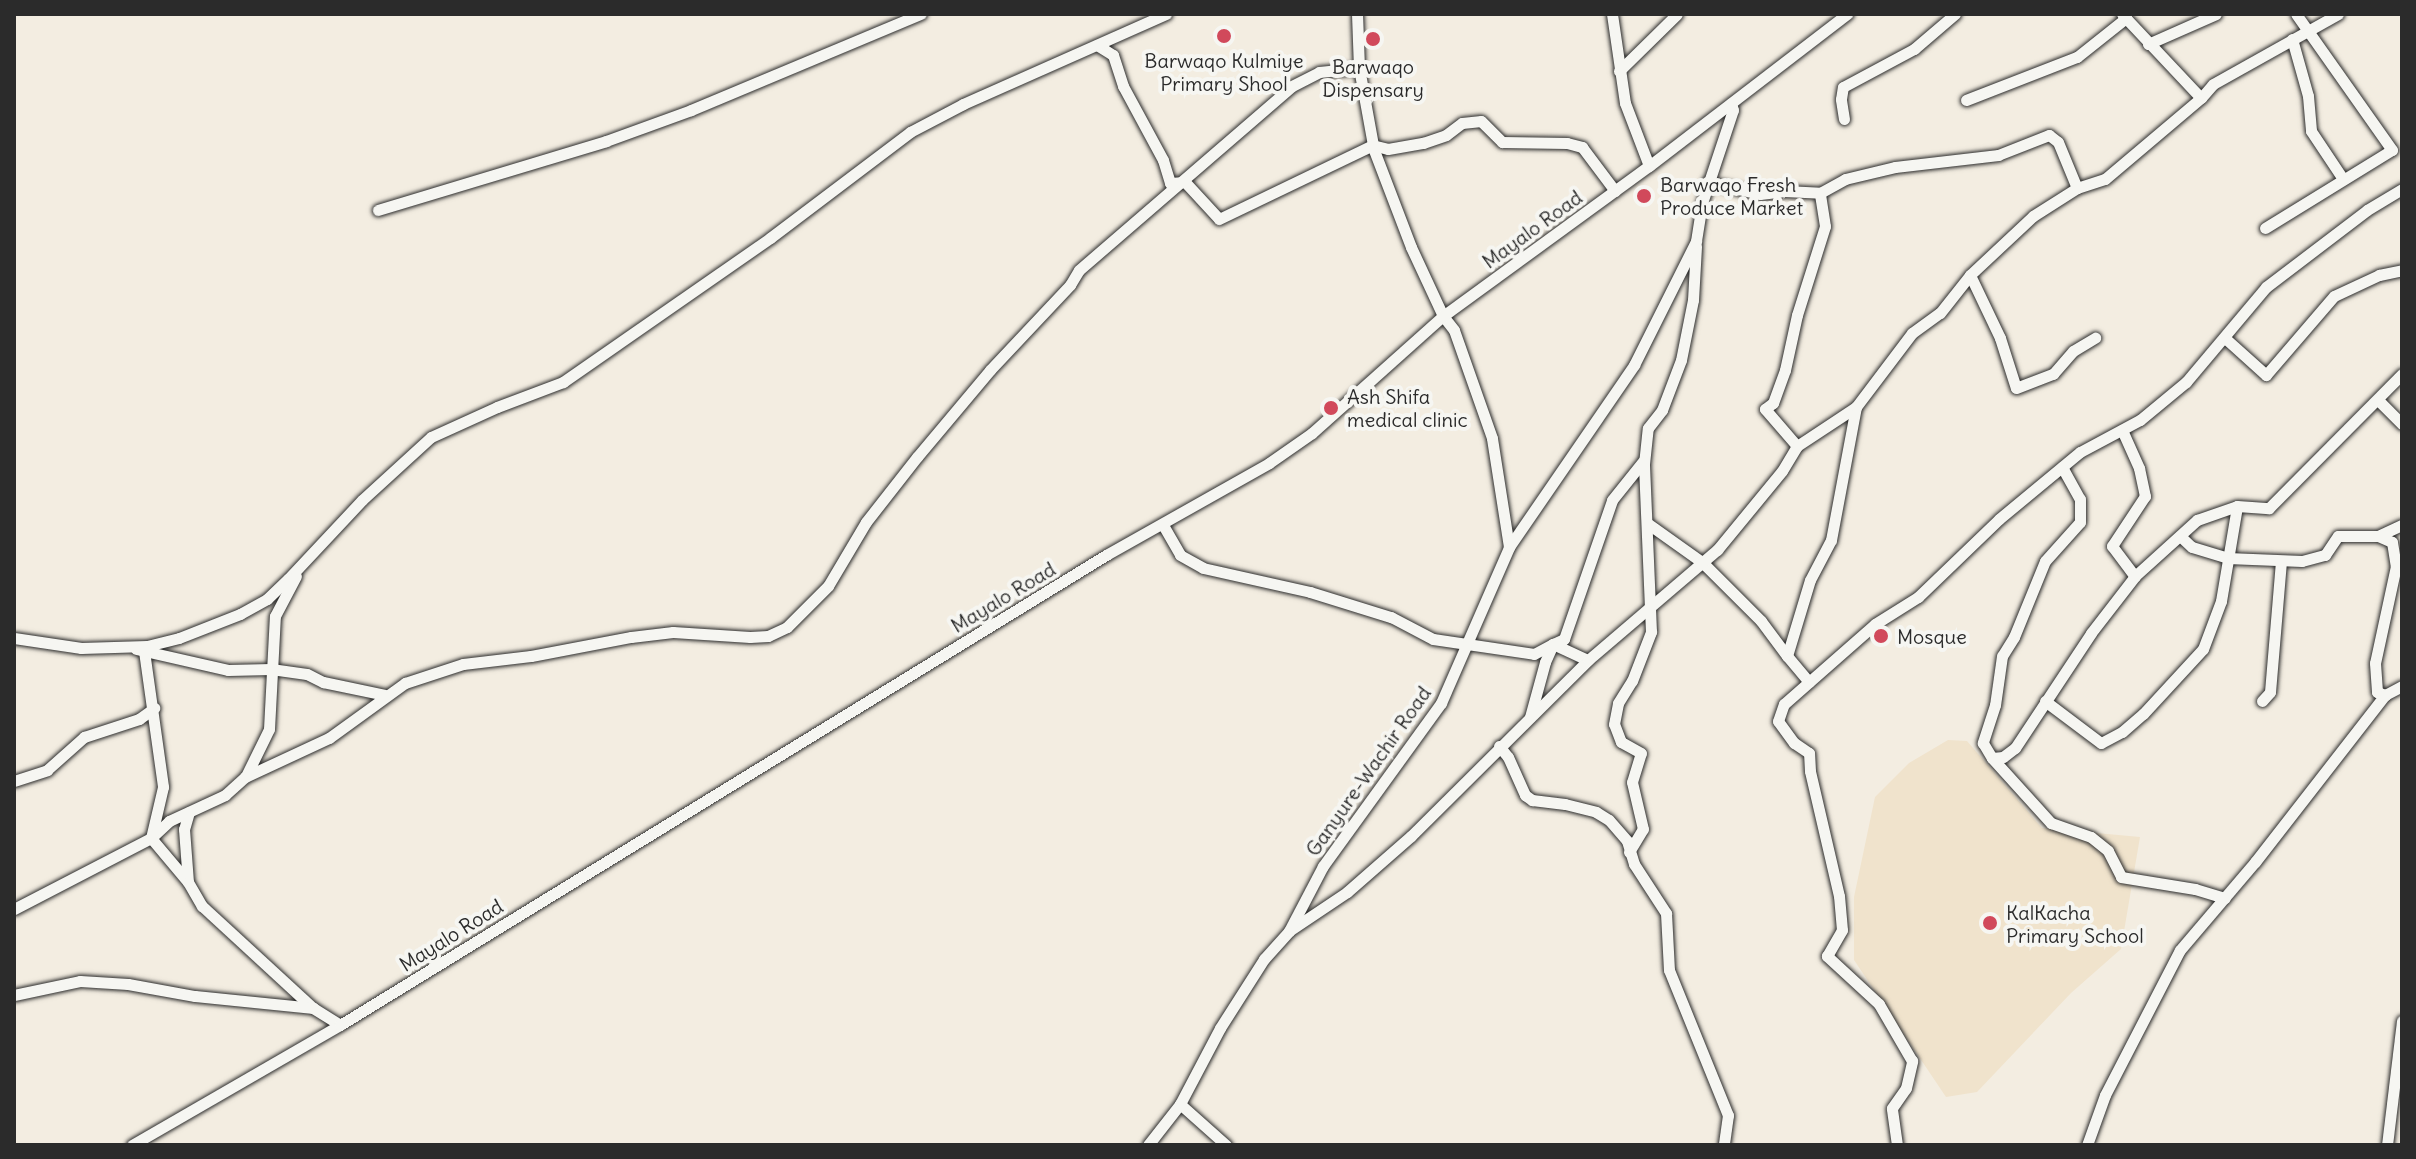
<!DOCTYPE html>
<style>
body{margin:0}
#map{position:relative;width:2416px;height:1159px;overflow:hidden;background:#f3ede1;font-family:Delius,sans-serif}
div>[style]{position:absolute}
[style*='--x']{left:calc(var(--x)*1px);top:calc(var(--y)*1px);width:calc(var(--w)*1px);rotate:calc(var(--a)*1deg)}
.built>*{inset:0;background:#f0e3cc}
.roads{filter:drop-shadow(0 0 2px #2b2b2b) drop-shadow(0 0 2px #2b2b2b)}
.minor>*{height:11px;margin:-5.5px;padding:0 5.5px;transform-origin:5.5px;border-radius:5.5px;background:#f6f6f2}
.dots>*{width:22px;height:22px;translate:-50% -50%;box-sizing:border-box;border:4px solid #f6f6f2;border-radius:50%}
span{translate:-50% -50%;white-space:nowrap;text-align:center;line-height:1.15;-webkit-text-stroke:8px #f6f6f2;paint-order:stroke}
.poi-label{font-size:20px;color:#2b2b2b}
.left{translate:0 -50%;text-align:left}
.street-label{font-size:20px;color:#2b2b2b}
.frame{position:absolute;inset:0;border:16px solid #2b2b2b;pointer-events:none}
</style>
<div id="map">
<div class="built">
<div style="clip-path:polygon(1948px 740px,1967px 741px,2042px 828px,2140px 837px,2121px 949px,2071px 993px,1977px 1092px,1946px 1097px,1854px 960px,1854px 897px,1875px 797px,1909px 763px)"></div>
</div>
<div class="roads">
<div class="minor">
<div style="--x:1612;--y:14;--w:90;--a:81.7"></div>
<div style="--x:1625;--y:103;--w:67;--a:69.1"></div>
<div style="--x:2122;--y:14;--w:115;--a:46.8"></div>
<div style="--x:2292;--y:39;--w:59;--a:74.3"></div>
<div style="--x:2308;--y:96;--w:35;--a:85"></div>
<div style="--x:2311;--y:131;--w:58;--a:56.3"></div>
<div style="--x:2148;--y:44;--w:74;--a:-23.8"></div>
<div style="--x:1097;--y:45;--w:19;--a:32"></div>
<div style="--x:1113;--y:55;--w:33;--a:72"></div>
<div style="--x:1123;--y:86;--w:84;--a:61.6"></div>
<div style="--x:1163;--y:160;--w:24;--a:73"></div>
<div style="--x:1170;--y:183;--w:15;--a:-4"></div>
<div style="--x:1185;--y:182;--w:50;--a:47.4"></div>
<div style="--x:1219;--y:219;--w:171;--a:-25.7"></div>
<div style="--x:1373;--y:145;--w:78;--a:-100.3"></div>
<div style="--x:1359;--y:68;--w:54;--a:-92.1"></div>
<div style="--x:1619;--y:71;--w:81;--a:-44.5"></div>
<div style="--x:1966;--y:100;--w:119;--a:-21.2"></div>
<div style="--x:2077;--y:57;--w:63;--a:-38.5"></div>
<div style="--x:1844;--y:119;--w:20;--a:-99"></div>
<div style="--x:1841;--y:99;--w:12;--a:-81"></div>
<div style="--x:1843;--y:87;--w:81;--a:-28.2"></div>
<div style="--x:1914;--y:49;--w:54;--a:-40.5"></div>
<div style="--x:1707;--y:182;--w:54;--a:12.8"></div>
<div style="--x:1760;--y:194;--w:25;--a:-7"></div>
<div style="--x:1785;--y:191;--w:35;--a:3"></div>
<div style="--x:1820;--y:193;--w:29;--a:-29"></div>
<div style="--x:1845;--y:179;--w:51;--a:-13.5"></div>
<div style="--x:1895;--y:167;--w:104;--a:-6.6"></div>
<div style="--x:1998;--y:155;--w:55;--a:-21.4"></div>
<div style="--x:2049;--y:135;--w:11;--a:38"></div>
<div style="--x:2058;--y:142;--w:50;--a:67.6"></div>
<div style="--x:378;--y:210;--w:238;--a:-16.8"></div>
<div style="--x:606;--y:141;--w:90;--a:-20"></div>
<div style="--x:691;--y:110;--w:249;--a:-22.7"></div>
<div style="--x:2265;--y:228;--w:149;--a:-31.6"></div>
<div style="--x:2392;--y:150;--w:166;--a:-125.2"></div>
<div style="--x:1970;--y:275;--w:70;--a:64.5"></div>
<div style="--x:2000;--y:338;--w:52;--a:72.3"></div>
<div style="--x:2016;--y:388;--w:40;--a:-21"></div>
<div style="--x:2053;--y:374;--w:30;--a:-49"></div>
<div style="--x:2073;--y:351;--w:26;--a:-31"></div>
<div style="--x:2226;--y:339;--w:54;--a:42"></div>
<div style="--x:2266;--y:375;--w:104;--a:-49.3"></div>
<div style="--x:2334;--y:296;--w:50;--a:-25"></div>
<div style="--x:2379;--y:275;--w:24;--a:-12"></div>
<div style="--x:2378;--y:400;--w:34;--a:45"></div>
<div style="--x:2122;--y:430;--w:42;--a:65.9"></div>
<div style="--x:2139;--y:468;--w:29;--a:78"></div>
<div style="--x:2145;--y:496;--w:60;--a:123.4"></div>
<div style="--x:2112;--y:546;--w:38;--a:53"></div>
<div style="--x:1797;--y:446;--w:49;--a:-130.9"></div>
<div style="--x:1765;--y:409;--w:10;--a:-37"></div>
<div style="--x:1773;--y:403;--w:35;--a:-70"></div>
<div style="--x:1785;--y:370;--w:56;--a:-77.7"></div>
<div style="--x:1797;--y:315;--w:93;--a:-72.5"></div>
<div style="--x:1825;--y:226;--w:33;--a:-99"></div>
<div style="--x:2062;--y:467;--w:37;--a:61"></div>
<div style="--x:2080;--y:499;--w:23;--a:90"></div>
<div style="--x:2080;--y:522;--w:52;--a:131.9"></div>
<div style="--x:2045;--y:561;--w:82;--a:112.2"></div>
<div style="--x:2014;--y:637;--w:22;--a:122"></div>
<div style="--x:2002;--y:656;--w:49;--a:98.1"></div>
<div style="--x:1995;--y:705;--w:40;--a:108"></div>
<div style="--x:1983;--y:743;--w:17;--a:59"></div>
<div style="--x:1992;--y:758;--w:88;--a:47.8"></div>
<div style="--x:2051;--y:823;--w:42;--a:19.3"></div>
<div style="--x:2091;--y:837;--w:22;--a:39"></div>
<div style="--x:2108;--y:851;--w:29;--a:63"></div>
<div style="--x:2121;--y:877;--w:75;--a:9.2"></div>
<div style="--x:2195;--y:889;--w:31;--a:17"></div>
<div style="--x:1647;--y:523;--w:69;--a:35.5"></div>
<div style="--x:1703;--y:563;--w:82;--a:45"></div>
<div style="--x:1761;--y:621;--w:44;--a:53.4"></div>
<div style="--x:1163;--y:525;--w:34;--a:60"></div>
<div style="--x:1180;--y:555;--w:26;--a:29"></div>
<div style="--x:1203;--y:568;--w:110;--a:12.6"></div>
<div style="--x:1310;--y:592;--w:85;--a:17.2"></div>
<div style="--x:1391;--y:617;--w:47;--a:27.6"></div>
<div style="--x:1433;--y:639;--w:102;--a:8.4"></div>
<div style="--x:1534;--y:654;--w:21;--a:-28"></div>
<div style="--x:1553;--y:644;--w:38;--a:25"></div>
<div style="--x:2180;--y:536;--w:16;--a:43"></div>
<div style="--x:2192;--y:547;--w:37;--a:17"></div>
<div style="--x:2227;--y:558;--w:75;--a:2.3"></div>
<div style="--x:2302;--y:561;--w:24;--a:-15"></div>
<div style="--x:2325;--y:555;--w:23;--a:-56"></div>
<div style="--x:2338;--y:536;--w:40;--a:0"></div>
<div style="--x:2378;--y:536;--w:26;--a:-25"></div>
<div style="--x:2378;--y:536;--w:15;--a:23"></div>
<div style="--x:2392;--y:542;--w:24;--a:81"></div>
<div style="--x:2396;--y:566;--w:99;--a:102.2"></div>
<div style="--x:2375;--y:663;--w:29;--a:86"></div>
<div style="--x:2377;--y:692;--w:9;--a:21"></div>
<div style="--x:1509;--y:547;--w:110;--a:-98.9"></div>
<div style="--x:1492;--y:438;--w:114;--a:-109.4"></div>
<div style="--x:1454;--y:330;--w:18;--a:-128"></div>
<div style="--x:1443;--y:316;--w:76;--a:-114.9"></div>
<div style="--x:1411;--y:247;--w:109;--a:-110.9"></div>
<div style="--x:1372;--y:145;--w:16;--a:14"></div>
<div style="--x:1388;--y:149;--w:36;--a:-10"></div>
<div style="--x:1423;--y:143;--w:24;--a:-19"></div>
<div style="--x:1446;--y:135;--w:20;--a:-37"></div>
<div style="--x:1462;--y:123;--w:19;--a:-6"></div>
<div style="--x:1481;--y:121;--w:30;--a:45"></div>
<div style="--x:1502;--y:142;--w:65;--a:0.9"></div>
<div style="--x:1567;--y:143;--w:16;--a:15"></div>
<div style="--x:1582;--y:147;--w:55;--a:53.1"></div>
<div style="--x:14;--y:638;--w:68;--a:8.5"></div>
<div style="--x:81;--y:648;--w:66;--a:-1.7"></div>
<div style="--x:147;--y:646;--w:33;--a:-14"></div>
<div style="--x:179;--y:638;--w:66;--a:-21.5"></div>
<div style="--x:240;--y:614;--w:31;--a:-29"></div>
<div style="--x:267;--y:599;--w:29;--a:-44"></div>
<div style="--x:288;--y:579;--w:108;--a:-46.9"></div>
<div style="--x:362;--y:500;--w:93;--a:-42.4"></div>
<div style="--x:431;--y:437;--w:72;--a:-24.4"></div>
<div style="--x:497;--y:407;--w:71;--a:-20.7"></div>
<div style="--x:563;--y:382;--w:252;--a:-34.8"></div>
<div style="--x:770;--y:238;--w:176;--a:-37.1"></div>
<div style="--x:910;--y:132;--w:60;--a:-27.8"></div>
<div style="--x:963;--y:104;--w:222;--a:-23.9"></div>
<div style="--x:136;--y:649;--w:94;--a:12.9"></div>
<div style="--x:228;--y:670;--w:43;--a:-1.3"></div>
<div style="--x:271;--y:669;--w:36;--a:8"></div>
<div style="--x:307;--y:674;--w:18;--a:27"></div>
<div style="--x:323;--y:682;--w:63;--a:11.8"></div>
<div style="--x:144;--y:651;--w:137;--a:82"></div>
<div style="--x:163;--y:787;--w:52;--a:103.2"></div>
<div style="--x:151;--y:838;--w:57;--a:49.9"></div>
<div style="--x:1809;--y:682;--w:34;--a:-130"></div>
<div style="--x:1787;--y:656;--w:79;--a:-73.2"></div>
<div style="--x:1810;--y:580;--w:45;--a:-62.3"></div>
<div style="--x:1831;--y:540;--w:135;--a:-79.4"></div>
<div style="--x:2045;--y:701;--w:70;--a:36.9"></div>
<div style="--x:2101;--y:743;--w:24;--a:-28"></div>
<div style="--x:2122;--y:732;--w:28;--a:-41"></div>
<div style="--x:2143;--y:714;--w:88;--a:-47.3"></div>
<div style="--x:2203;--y:649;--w:51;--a:-69.4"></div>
<div style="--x:2221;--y:601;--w:96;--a:-80.4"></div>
<div style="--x:2262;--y:701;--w:12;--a:-48"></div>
<div style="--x:2270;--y:692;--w:131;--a:-85.2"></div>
<div style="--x:1530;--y:717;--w:57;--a:-74.7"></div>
<div style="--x:1545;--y:662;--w:20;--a:-66"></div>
<div style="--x:1553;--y:644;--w:12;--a:-24"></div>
<div style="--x:1564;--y:639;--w:147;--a:-70.9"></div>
<div style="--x:1612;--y:500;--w:51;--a:-51.3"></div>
<div style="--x:1499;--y:746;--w:14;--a:51"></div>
<div style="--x:1508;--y:757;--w:42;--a:65.9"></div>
<div style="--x:1525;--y:795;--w:9;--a:36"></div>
<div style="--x:1532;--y:800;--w:33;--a:7"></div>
<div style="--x:1565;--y:804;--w:32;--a:14"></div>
<div style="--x:1596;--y:812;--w:15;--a:32"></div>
<div style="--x:1609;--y:820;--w:28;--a:49"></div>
<div style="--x:1627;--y:841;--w:24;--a:73"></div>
<div style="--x:1634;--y:864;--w:59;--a:56.9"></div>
<div style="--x:1666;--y:913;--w:57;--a:87"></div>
<div style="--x:1669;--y:970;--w:157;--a:67.9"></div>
<div style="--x:1728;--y:1115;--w:30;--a:98"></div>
<div style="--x:1992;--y:758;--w:11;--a:-5"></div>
<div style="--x:2003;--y:757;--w:15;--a:-37"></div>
<div style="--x:2015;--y:748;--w:138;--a:-56.5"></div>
<div style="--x:2091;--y:633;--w:72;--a:-52.3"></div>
<div style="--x:2135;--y:576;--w:84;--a:-42.1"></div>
<div style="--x:2197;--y:520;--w:42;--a:-19.3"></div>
<div style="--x:2237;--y:506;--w:32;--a:4"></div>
<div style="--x:2269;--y:508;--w:189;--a:-45.2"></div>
<div style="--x:246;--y:776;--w:52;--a:-63.9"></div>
<div style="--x:269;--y:729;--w:113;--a:-87"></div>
<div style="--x:275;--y:616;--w:45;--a:-62.3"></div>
<div style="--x:14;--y:781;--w:35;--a:-18"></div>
<div style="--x:47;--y:770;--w:50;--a:-41.7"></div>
<div style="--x:84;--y:737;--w:58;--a:-18.1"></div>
<div style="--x:139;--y:719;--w:19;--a:-36"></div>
<div style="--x:189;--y:812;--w:18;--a:106"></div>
<div style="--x:184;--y:829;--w:53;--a:85.7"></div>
<div style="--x:188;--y:882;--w:28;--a:60"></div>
<div style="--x:202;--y:906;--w:149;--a:42.6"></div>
<div style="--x:1629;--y:852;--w:27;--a:-59"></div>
<div style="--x:1643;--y:829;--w:48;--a:-103.2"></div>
<div style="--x:1632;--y:782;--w:30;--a:-73"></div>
<div style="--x:1641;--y:753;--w:23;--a:-151"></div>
<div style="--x:1621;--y:742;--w:19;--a:-111"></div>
<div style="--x:1614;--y:724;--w:21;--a:-79"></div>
<div style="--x:1618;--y:703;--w:26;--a:-58"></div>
<div style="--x:1632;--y:681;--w:53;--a:-68.8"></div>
<div style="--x:1651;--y:632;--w:168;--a:-92.4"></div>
<div style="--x:1644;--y:464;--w:36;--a:-84"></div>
<div style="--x:1648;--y:428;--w:23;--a:-52"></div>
<div style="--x:1662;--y:410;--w:53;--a:-69.2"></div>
<div style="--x:1681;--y:360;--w:61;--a:-78.7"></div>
<div style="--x:1693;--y:300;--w:54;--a:-86.8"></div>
<div style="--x:14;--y:909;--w:154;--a:-27.4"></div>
<div style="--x:151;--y:838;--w:25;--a:-43"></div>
<div style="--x:169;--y:821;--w:62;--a:-24.9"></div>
<div style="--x:225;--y:795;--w:27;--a:-42"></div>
<div style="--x:245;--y:777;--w:93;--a:-24.9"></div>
<div style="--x:329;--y:738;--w:94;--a:-35.9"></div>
<div style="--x:405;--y:683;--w:61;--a:-18.1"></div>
<div style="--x:463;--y:664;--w:68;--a:-6.7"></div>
<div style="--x:531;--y:656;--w:102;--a:-10.8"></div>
<div style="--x:631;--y:637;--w:42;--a:-6.8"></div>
<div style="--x:673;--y:632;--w:77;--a:3.7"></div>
<div style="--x:750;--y:637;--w:18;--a:-3"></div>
<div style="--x:768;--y:636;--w:21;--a:-25"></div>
<div style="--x:787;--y:627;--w:58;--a:-45"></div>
<div style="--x:828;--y:586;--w:74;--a:-59.3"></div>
<div style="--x:866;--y:522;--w:83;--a:-51.9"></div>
<div style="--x:917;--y:457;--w:114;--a:-50"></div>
<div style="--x:990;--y:370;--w:117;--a:-46.7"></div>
<div style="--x:1070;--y:285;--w:17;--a:-59"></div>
<div style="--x:1079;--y:270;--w:281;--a:-40.8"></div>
<div style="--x:1292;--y:86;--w:30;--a:-27"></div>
<div style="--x:1319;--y:72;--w:40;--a:-5.7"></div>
<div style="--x:1289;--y:931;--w:70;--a:-33.9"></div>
<div style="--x:1347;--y:892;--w:85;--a:-41.2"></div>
<div style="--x:1411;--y:836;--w:250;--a:-44.8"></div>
<div style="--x:1588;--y:660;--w:170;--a:-40.5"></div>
<div style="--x:1717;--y:550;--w:102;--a:-50.6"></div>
<div style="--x:1782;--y:471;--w:29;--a:-59"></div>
<div style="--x:1797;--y:446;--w:71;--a:-33.5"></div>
<div style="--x:1856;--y:407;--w:93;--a:-52.9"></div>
<div style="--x:1912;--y:333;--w:34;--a:-36"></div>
<div style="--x:1940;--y:313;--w:48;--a:-51.7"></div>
<div style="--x:1970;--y:275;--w:86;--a:-43.1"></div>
<div style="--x:2033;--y:216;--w:52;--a:-32.5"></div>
<div style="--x:2077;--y:188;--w:29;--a:-18"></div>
<div style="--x:2105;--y:179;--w:126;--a:-40.2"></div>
<div style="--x:2201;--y:98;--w:18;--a:-49"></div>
<div style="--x:2213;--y:84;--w:143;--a:-29.2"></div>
<div style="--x:14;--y:995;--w:67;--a:-12"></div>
<div style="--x:80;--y:981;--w:48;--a:3.6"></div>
<div style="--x:128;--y:984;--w:68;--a:10.2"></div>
<div style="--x:195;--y:996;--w:119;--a:5.8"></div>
<div style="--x:313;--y:1008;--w:32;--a:32"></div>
<div style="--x:1180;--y:1104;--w:62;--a:41.7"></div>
<div style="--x:132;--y:1145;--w:240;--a:-30"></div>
<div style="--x:340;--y:1025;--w:899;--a:-31.53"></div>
<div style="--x:1106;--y:555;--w:187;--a:-29.4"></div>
<div style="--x:1269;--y:463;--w:52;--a:-34.9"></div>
<div style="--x:1312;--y:433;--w:176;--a:-41.8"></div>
<div style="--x:1443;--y:316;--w:255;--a:-36.1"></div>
<div style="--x:1649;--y:166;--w:250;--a:-37.5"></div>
<div style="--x:1148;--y:1145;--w:52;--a:-52"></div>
<div style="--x:1180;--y:1104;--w:86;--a:-62.2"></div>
<div style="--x:1220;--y:1028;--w:82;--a:-57.5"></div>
<div style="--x:1264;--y:959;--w:38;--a:-48"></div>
<div style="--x:1289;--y:931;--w:73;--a:-62.4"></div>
<div style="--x:1323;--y:866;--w:201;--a:-54.1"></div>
<div style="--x:1441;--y:703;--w:170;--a:-66.4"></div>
<div style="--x:1509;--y:547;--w:221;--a:-55.5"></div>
<div style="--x:1634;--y:365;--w:139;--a:-63.4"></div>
<div style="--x:1696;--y:241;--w:38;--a:-81"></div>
<div style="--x:1702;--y:203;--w:98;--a:-71.6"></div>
<div style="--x:1733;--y:110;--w:7;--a:-106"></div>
<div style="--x:1897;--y:1145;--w:37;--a:-98"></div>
<div style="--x:1892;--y:1108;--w:24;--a:-55"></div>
<div style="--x:1906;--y:1088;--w:28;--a:-77"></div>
<div style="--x:1912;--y:1061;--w:66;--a:-120.1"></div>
<div style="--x:1879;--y:1004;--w:71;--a:-137.3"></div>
<div style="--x:1827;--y:956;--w:30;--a:-60"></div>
<div style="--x:1842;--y:930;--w:34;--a:-95"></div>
<div style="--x:1839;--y:896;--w:128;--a:-103.1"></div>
<div style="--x:1810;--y:771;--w:18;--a:-93"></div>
<div style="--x:1809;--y:753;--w:18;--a:-146"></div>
<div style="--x:1794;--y:743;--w:27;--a:-126"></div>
<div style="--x:1778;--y:721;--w:18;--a:-71"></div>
<div style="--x:1784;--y:704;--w:121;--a:-41.3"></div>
<div style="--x:1875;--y:624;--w:51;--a:-32.1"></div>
<div style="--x:1918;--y:597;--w:112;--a:-43.9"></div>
<div style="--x:1999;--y:519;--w:105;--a:-39.6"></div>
<div style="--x:2080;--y:452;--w:68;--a:-28.1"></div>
<div style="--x:2140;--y:420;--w:60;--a:-39.6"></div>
<div style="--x:2186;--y:382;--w:124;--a:-49.9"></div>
<div style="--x:2266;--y:287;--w:127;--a:-37.3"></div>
<div style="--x:2367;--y:210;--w:41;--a:-31"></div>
<div style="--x:2087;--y:1145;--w:53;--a:-70.2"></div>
<div style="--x:2105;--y:1095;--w:163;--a:-62.7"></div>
<div style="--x:2180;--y:950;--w:116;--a:-49.6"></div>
<div style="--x:2255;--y:862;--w:212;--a:-52.1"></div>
<div style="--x:2385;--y:695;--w:19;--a:-28"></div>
<div style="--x:2387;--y:1145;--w:125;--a:-83.1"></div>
</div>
</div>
<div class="dots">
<div style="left:1224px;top:36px;background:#d1495b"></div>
<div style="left:1373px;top:39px;background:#d1495b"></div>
<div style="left:1644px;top:196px;background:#d1495b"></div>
<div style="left:1331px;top:408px;background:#d1495b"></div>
<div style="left:1881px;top:636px;background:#d1495b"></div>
<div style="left:1990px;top:923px;background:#d1495b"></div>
</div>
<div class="poi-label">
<span style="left:1224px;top:72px">Barwaqo Kulmiye<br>Primary Shool</span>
<span style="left:1373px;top:78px">Barwaqo<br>Dispensary</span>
<span class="left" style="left:1660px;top:196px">Barwaqo Fresh<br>Produce Market</span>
<span class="left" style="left:1347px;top:408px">Ash Shifa<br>medical clinic</span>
<span class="left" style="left:1897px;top:636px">Mosque</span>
<span class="left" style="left:2006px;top:924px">KalKacha<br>Primary School</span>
</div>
<div class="street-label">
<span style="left:1532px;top:229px;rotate:-36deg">Mayalo Road</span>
<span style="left:1003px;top:597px;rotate:-31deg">Mayalo Road</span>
<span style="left:1368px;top:771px;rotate:-55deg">Ganyure-Wachir Road</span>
<span style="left:451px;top:935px;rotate:-32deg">Mayalo Road</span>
</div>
<div class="frame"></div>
</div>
